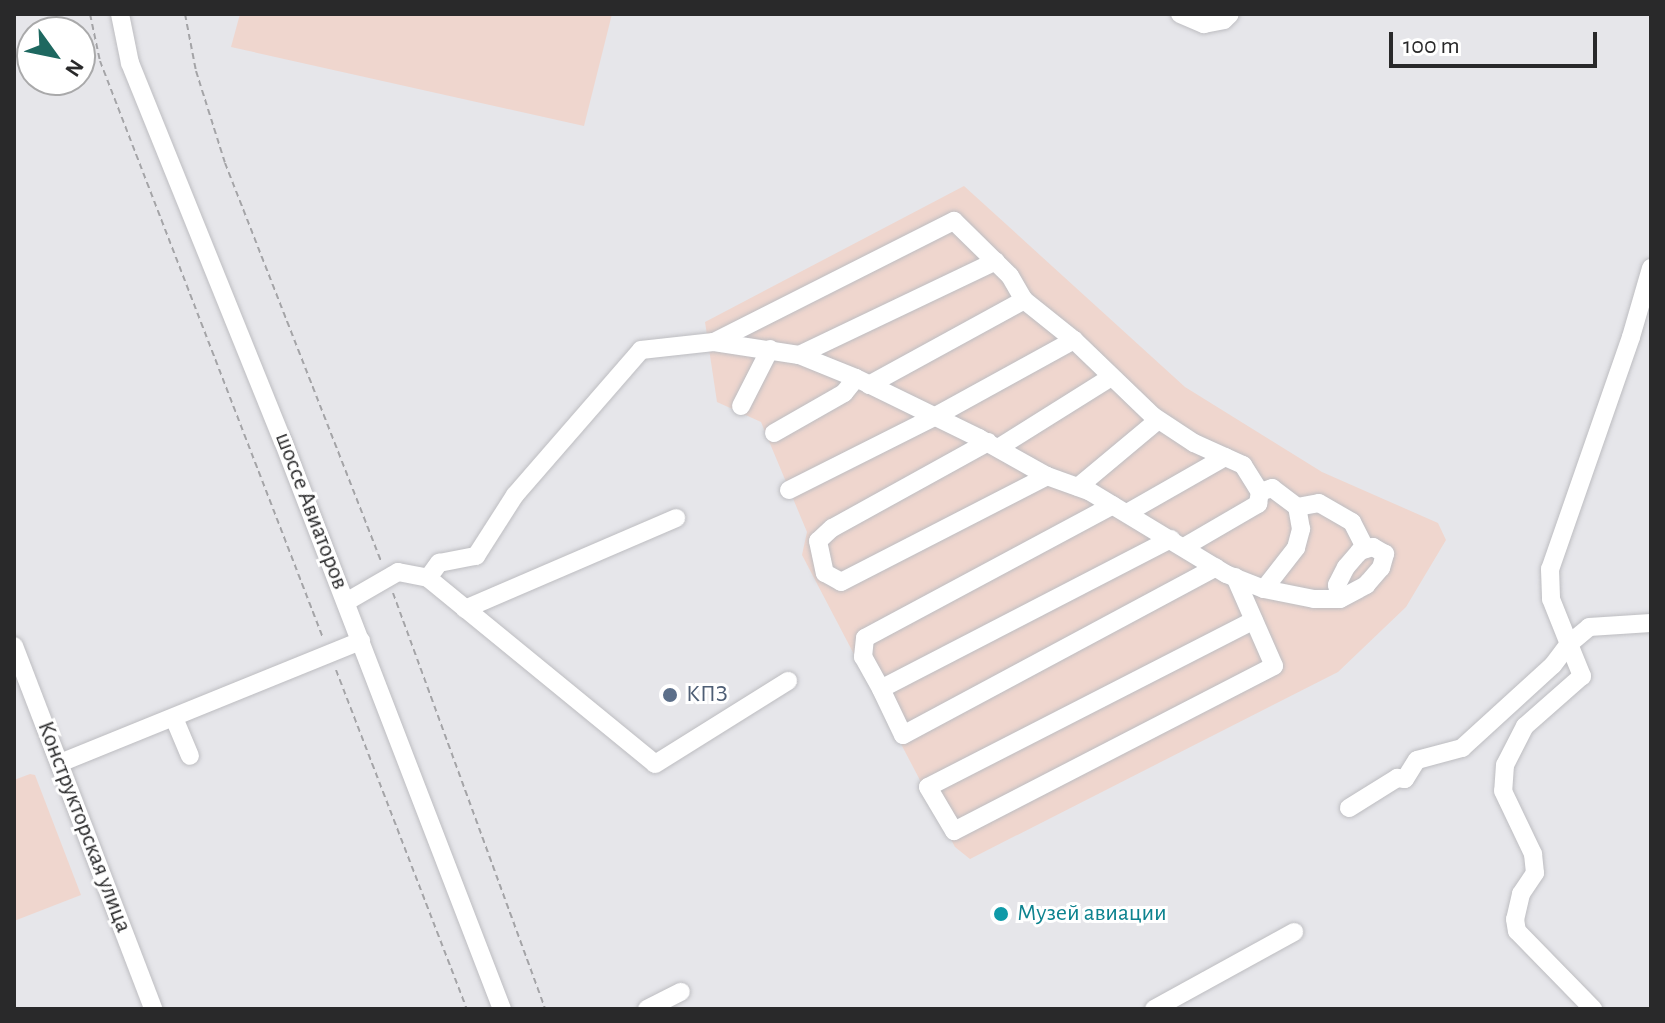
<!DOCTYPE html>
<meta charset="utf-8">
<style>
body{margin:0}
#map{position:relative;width:1665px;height:1023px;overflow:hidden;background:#e6e6ea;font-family:"Alegreya Sans",sans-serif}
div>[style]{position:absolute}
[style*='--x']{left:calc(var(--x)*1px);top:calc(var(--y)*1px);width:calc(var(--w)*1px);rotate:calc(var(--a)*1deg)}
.industrial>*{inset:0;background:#efd6ce}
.path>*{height:2px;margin-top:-1px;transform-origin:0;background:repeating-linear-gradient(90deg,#a4a4a7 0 6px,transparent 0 10px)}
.roads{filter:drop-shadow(0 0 2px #bdbdc1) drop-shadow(0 0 2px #bdbdc1)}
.minor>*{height:18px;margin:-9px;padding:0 9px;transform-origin:9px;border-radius:9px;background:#fff}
.dots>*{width:22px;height:22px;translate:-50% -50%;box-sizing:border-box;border:4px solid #fff;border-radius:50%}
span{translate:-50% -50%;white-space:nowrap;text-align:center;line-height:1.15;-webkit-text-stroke:6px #fff;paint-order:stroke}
.street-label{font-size:24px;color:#29292a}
.service-label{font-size:24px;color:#4e5e75}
.left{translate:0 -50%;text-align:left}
.culture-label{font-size:24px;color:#0d838f}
.frame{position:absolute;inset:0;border:16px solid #29292a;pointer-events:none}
.north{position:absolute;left:16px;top:16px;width:80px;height:80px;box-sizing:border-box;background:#fff;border:2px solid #a9a9aa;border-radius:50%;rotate:123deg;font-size:22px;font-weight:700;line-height:32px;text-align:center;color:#29292a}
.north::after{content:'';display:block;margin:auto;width:28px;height:36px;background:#1e6860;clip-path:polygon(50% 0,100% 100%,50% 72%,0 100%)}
.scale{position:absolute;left:1389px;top:32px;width:208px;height:36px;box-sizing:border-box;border:4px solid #29292a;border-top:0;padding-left:10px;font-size:24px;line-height:28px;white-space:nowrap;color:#29292a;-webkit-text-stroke:6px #fff;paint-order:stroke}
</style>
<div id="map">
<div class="industrial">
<div style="clip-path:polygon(240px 14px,612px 14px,584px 126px,231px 47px)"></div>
<div style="clip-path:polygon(964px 186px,1185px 387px,1322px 472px,1438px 523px,1446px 540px,1406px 607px,1338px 672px,970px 859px,955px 847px,802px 555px,807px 532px,761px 422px,717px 402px,705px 322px)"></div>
<div style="clip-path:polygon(30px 774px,35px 775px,81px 895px,14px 921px,14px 780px)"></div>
</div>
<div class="path">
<div style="--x:90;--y:14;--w:48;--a:78"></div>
<div style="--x:100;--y:61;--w:619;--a:68.87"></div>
<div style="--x:185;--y:14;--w:58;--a:79.1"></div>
<div style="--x:196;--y:71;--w:96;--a:72.5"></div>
<div style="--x:225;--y:163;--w:427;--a:68.6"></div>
<div style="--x:393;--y:593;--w:443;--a:69.9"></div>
<div style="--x:336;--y:670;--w:363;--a:68.9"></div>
</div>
<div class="roads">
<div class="minor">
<div style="--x:120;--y:14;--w:50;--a:78.5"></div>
<div style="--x:130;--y:63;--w:408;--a:68"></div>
<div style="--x:283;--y:441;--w:609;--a:68.92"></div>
<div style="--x:1180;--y:14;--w:26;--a:23"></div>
<div style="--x:1204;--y:24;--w:20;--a:-11"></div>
<div style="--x:1224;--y:20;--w:8;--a:-45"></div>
<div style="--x:1651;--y:268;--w:72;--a:106.2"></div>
<div style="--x:1631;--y:337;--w:246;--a:109.2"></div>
<div style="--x:1550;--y:569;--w:30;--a:88"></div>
<div style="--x:1551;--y:599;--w:48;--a:68.2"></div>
<div style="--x:1569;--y:644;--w:26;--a:-40"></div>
<div style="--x:1589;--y:627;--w:62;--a:-3.7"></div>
<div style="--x:714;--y:342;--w:269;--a:-26.8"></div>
<div style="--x:954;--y:221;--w:78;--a:44.5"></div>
<div style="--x:1010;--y:276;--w:28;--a:60"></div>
<div style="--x:1024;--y:300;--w:64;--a:38.7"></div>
<div style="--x:1074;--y:340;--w:110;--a:43.9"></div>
<div style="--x:1153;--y:416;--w:49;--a:33.4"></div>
<div style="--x:1194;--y:443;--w:54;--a:24.2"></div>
<div style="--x:1243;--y:465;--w:32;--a:58"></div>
<div style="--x:1260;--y:492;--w:13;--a:-18"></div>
<div style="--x:1272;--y:488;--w:31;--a:37"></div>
<div style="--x:1297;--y:507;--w:22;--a:-10"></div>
<div style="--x:1319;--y:503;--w:38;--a:30"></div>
<div style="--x:1352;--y:522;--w:30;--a:63"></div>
<div style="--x:799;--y:355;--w:218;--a:-25.5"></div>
<div style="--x:869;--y:385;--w:177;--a:-28.7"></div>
<div style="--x:741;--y:406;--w:64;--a:-63"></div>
<div style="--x:774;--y:433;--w:81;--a:-29.7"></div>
<div style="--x:844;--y:393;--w:19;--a:-51"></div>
<div style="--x:988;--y:442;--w:178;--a:151.1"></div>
<div style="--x:832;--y:528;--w:19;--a:137"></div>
<div style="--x:818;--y:541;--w:33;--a:78"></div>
<div style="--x:825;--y:573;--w:18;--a:29"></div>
<div style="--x:841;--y:582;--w:232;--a:-27.2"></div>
<div style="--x:998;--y:448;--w:133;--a:-32.1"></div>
<div style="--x:1078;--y:487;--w:104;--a:-39.9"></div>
<div style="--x:789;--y:490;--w:162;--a:-26.7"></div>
<div style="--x:934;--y:417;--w:160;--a:-28.8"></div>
<div style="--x:1127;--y:513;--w:113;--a:-29.7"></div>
<div style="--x:1171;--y:539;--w:326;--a:152.7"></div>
<div style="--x:881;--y:689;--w:51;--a:64.4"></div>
<div style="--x:903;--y:735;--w:355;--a:-28.2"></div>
<div style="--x:1184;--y:547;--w:86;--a:-30.2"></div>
<div style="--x:1258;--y:504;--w:12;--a:-81"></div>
<div style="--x:1235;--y:577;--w:97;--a:66.3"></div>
<div style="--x:1274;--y:666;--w:360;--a:152.7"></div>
<div style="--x:954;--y:831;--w:51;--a:-120.6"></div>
<div style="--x:928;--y:787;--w:366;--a:-27.1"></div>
<div style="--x:428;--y:578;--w:293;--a:39.3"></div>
<div style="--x:655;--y:764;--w:157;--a:-32"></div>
<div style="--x:1264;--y:589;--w:52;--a:-52"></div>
<div style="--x:1296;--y:548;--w:20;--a:-75"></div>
<div style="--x:1301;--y:529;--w:22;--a:-100"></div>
<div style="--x:346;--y:602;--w:60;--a:-30"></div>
<div style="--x:398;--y:572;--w:31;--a:11"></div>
<div style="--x:428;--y:578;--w:19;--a:-54"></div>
<div style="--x:439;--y:563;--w:38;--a:-11"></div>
<div style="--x:476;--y:556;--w:72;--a:-57.4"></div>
<div style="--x:515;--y:495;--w:192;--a:-49"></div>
<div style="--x:641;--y:350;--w:73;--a:-6.3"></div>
<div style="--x:714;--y:342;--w:86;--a:8.7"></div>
<div style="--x:799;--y:355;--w:61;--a:22"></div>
<div style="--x:856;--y:378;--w:137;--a:26"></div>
<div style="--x:979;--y:438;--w:78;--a:29.2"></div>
<div style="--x:1047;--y:476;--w:45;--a:19.7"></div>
<div style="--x:1089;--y:491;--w:160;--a:31.2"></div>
<div style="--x:1226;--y:574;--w:41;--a:21.5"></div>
<div style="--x:1264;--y:589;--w:51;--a:11.3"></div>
<div style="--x:1314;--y:599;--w:26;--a:0"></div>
<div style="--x:1340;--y:599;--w:30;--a:-28"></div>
<div style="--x:1366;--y:585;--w:23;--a:-49"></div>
<div style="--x:1381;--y:568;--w:15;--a:-74"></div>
<div style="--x:1385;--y:554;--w:14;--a:-150"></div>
<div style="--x:1373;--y:547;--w:14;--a:163"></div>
<div style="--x:1360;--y:551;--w:21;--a:131"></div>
<div style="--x:1346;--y:567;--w:20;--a:117"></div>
<div style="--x:1337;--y:585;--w:14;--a:78"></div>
<div style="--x:465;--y:609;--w:230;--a:-23.3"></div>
<div style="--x:1569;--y:644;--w:35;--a:68"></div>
<div style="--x:1582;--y:676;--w:76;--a:138.7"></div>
<div style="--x:1525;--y:726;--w:44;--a:117.1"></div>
<div style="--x:1505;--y:765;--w:26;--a:94"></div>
<div style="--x:1503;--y:791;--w:70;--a:64.5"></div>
<div style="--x:1533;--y:854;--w:19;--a:84"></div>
<div style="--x:1535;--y:873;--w:25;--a:124"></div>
<div style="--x:1521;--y:894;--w:26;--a:103"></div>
<div style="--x:1515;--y:919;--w:12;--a:81"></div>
<div style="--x:1517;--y:931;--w:109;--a:45.7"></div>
<div style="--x:14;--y:646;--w:389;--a:69"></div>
<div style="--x:881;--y:689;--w:37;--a:-119"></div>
<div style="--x:863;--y:657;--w:19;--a:-84"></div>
<div style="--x:865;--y:638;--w:281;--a:-28.2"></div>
<div style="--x:174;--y:718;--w:41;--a:67.2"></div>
<div style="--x:60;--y:763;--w:325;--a:-22.1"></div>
<div style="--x:1349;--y:808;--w:57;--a:-32"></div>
<div style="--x:1397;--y:778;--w:8;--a:7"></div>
<div style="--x:1405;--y:779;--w:22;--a:-58"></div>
<div style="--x:1417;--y:760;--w:47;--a:-14.9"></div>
<div style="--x:1462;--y:748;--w:123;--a:-42.4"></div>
<div style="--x:1553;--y:665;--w:26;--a:-53"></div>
<div style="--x:647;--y:1009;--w:38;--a:-27"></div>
<div style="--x:1154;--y:1009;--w:160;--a:-28.8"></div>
</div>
</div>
<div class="dots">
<div style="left:670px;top:695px;background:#5c6f8a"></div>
<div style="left:1001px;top:914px;background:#0f9aa8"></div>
</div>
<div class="street-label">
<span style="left:311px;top:511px;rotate:69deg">шоссе Авиаторов</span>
<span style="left:84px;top:827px;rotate:69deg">Конструкторская улица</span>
</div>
<div class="service-label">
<span class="left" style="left:686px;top:695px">КПЗ</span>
</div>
<div class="culture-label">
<span class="left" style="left:1017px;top:914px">Музей авиации</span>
</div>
<div class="frame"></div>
<div class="north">N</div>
<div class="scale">100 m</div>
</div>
